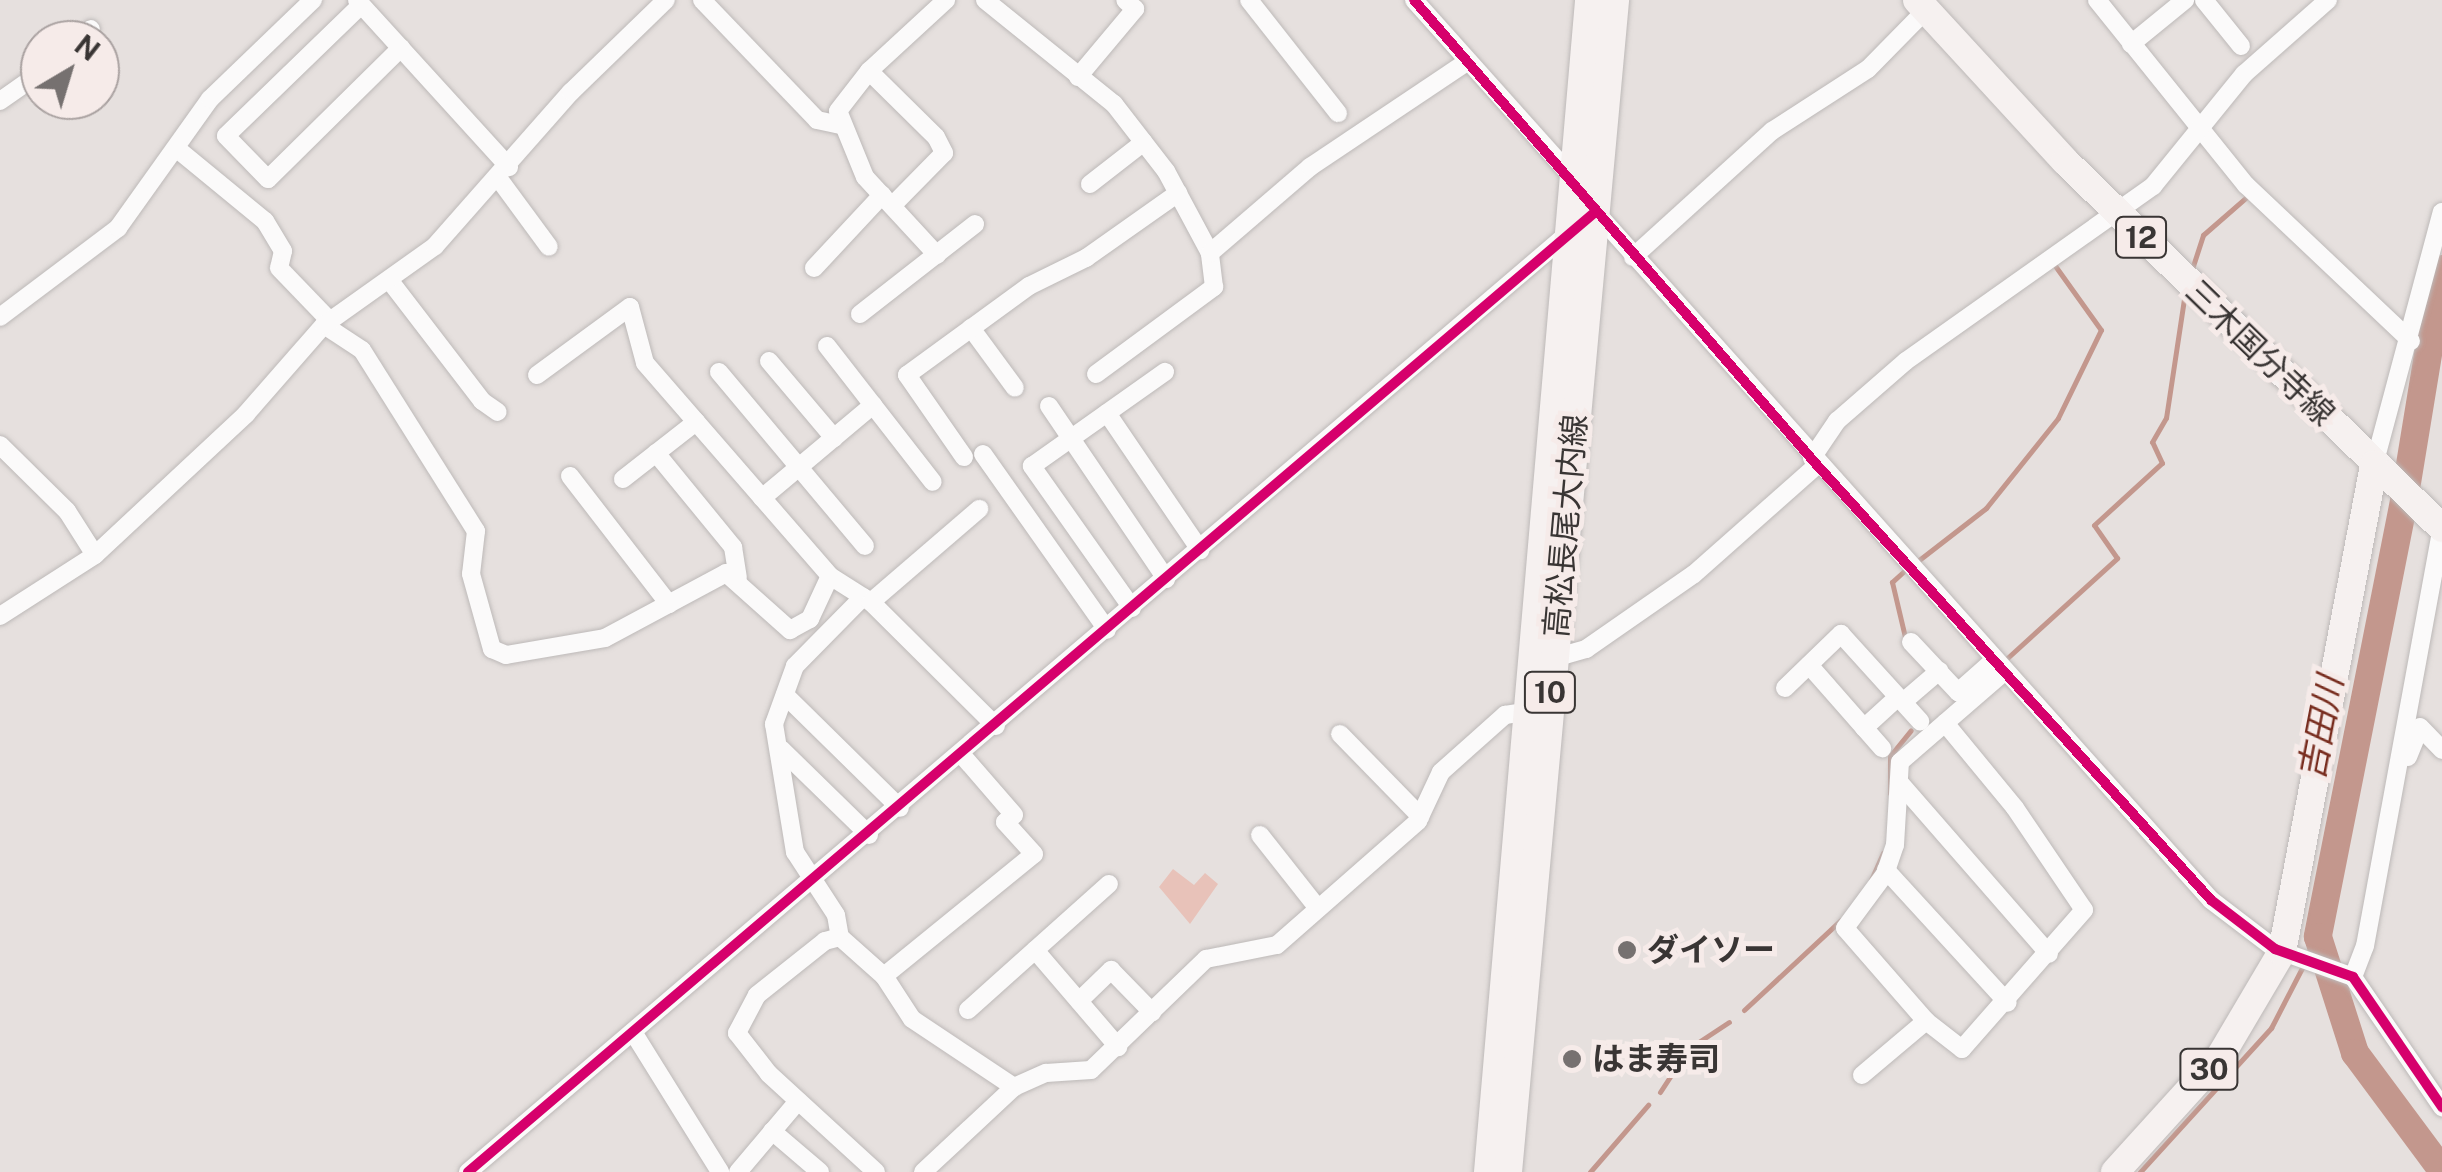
<!DOCTYPE html>
<meta charset="utf-8">
<style>
body{margin:0}
#map{position:relative;width:2442px;height:1172px;overflow:hidden;background:#e6e0de;font-family:"Public Sans","Noto Sans JP",sans-serif}
div>[style]{position:absolute}
[style*='--x']{left:calc(var(--x)*1px);top:calc(var(--y)*1px);width:calc(var(--w)*1px);rotate:calc(var(--a)*1deg)}
.green>*{inset:0;background:#e8c2b9}
.stream>*{height:5px;margin:-2.5px;padding:0 2.5px;transform-origin:2.5px;border-radius:2.5px;background:#c3978d}
.river>*{height:28px;margin:-14px;padding:0 14px;transform-origin:14px;border-radius:14px;background:#c3978d}
.roads{filter:drop-shadow(0 0 2px #bdb9b8) drop-shadow(0 0 2px #bdb9b8)}
.minor>*{height:18px;margin:-9px;padding:0 9px;transform-origin:9px;border-radius:9px;background:#fbfafa}
.primary>*{height:28px;margin:-14px;padding:0 14px;transform-origin:14px;border-radius:14px;background:#f6f1f0}
.cycleway>*{height:10px;margin:-5px;padding:0 5px;transform-origin:5px;border-radius:5px;background:#d6006c}
.dots>*{width:28px;height:28px;translate:-50% -50%;box-sizing:border-box;border:5px solid #f6ebe9;border-radius:50%}
span{translate:-50% -50%;white-space:nowrap;text-align:center;line-height:1.15;-webkit-text-stroke:10px #f6ebe9;paint-order:stroke}
.shield-label span{padding:2px 8px;background:#f6ebe9;border:2px solid;border-radius:8px;-webkit-text-stroke-width:0}
.shield-label{font-size:30px;color:#393534;font-weight:700}
.street-label{font-size:32px;color:#393534}
.poi-label{font-size:32px;color:#393534;font-weight:700}
.left{translate:0 -50%;text-align:left}
.water-label{font-size:35px;color:#782d1f;font-style:italic}
.north{position:absolute;left:20px;top:20px;width:100px;height:100px;box-sizing:border-box;background:#f6ebe9;border:2px solid #aaa2a1;border-radius:50%;rotate:38deg;font-size:28px;font-weight:700;line-height:40px;text-align:center;color:#393534}
.north::after{content:'';display:block;margin:auto;width:35px;height:45px;background:#767170;clip-path:polygon(50% 0,100% 100%,50% 72%,0 100%)}
</style>
<div id="map">
<div class="green">
<div style="clip-path:polygon(1173px 869px,1194px 885px,1205px 873px,1218px 884px,1190px 924px,1159px 887px)"></div>
</div>
<div class="stream">
<div style="--x:2192;--y:269;--w:36;--a:-72"></div>
<div style="--x:2203;--y:235;--w:61;--a:-41"></div>
<div style="--x:1919;--y:560;--w:85;--a:-37.8"></div>
<div style="--x:1986;--y:508;--w:115;--a:-51.3"></div>
<div style="--x:2058;--y:418;--w:98;--a:-64"></div>
<div style="--x:2101;--y:330;--w:82;--a:-125.6"></div>
<div style="--x:1903;--y:572;--w:15;--a:138"></div>
<div style="--x:1892;--y:582;--w:57;--a:76.7"></div>
<div style="--x:2004;--y:661;--w:153;--a:-42.3"></div>
<div style="--x:2117;--y:558;--w:40;--a:-124.9"></div>
<div style="--x:2094;--y:525;--w:92;--a:-42.4"></div>
<div style="--x:2162;--y:463;--w:23;--a:-115"></div>
<div style="--x:2152;--y:442;--w:28;--a:-60"></div>
<div style="--x:2166;--y:418;--w:126;--a:-81.4"></div>
<div style="--x:1890;--y:793;--w:37;--a:-90"></div>
<div style="--x:1890;--y:756;--w:33;--a:-51"></div>
<div style="--x:1871;--y:880;--w:30;--a:-66"></div>
<div style="--x:2309;--y:954;--w:19;--a:-62"></div>
<div style="--x:1744;--y:1010;--w:132;--a:-42.9"></div>
<div style="--x:1660;--y:1092;--w:51;--a:-56.9"></div>
<div style="--x:1688;--y:1049;--w:49;--a:-33.4"></div>
<div style="--x:1590;--y:1172;--w:89;--a:-49.1"></div>
<div style="--x:2140;--y:1172;--w:195;--a:-47.7"></div>
<div style="--x:2271;--y:1028;--w:72;--a:-62.7"></div>
</div>
<div class="river">
<div style="--x:2442;--y:269;--w:235;--a:99.3"></div>
<div style="--x:2404;--y:501;--w:444;--a:101.2"></div>
<div style="--x:2318;--y:937;--w:122;--a:72.3"></div>
<div style="--x:2355;--y:1053;--w:146;--a:53.4"></div>
</div>
<div class="roads">
<div class="minor">
<div style="--x:357;--y:0;--w:226;--a:47.7"></div>
<div style="--x:702;--y:0;--w:166;--a:46.2"></div>
<div style="--x:817;--y:120;--w:25;--a:12"></div>
<div style="--x:985;--y:0;--w:166;--a:38.9"></div>
<div style="--x:1114;--y:104;--w:85;--a:52.2"></div>
<div style="--x:1166;--y:171;--w:93;--a:61.8"></div>
<div style="--x:1249;--y:0;--w:144;--a:51.8"></div>
<div style="--x:1414;--y:0;--w:240;--a:48.2"></div>
<div style="--x:2097;--y:0;--w:238;--a:51.2"></div>
<div style="--x:2246;--y:185;--w:227;--a:43.4"></div>
<div style="--x:2204;--y:0;--w:59;--a:51.2"></div>
<div style="--x:361;--y:5;--w:188;--a:135.9"></div>
<div style="--x:226;--y:136;--w:60;--a:45.7"></div>
<div style="--x:268;--y:179;--w:187;--a:-44.6"></div>
<div style="--x:82;--y:40;--w:14;--a:-51"></div>
<div style="--x:2131;--y:44;--w:70;--a:-39.2"></div>
<div style="--x:869;--y:71;--w:94;--a:44.6"></div>
<div style="--x:936;--y:137;--w:18;--a:63"></div>
<div style="--x:944;--y:153;--w:74;--a:134.5"></div>
<div style="--x:1078;--y:77;--w:89;--a:-50"></div>
<div style="--x:1135;--y:9;--w:13;--a:-138"></div>
<div style="--x:0;--y:101;--w:49;--a:-35"></div>
<div style="--x:176;--y:148;--w:115;--a:39.4"></div>
<div style="--x:265;--y:221;--w:35;--a:59"></div>
<div style="--x:283;--y:251;--w:17;--a:103"></div>
<div style="--x:279;--y:268;--w:74;--a:46.1"></div>
<div style="--x:499;--y:179;--w:84;--a:53.7"></div>
<div style="--x:1090;--y:184;--w:68;--a:-37.9"></div>
<div style="--x:1593;--y:209;--w:927;--a:48.19"></div>
<div style="--x:2211;--y:900;--w:81;--a:37.4"></div>
<div style="--x:2275;--y:949;--w:83;--a:19.7"></div>
<div style="--x:2353;--y:977;--w:158;--a:55.6"></div>
<div style="--x:937;--y:255;--w:106;--a:-132.7"></div>
<div style="--x:865;--y:177;--w:71;--a:-112.2"></div>
<div style="--x:838;--y:111;--w:51;--a:-52.2"></div>
<div style="--x:869;--y:71;--w:105;--a:-42.7"></div>
<div style="--x:1633;--y:257;--w:188;--a:-42.2"></div>
<div style="--x:1772;--y:131;--w:114;--a:-32.9"></div>
<div style="--x:1868;--y:69;--w:83;--a:-45.5"></div>
<div style="--x:814;--y:268;--w:100;--a:-47"></div>
<div style="--x:390;--y:281;--w:151;--a:52.5"></div>
<div style="--x:482;--y:401;--w:19;--a:35"></div>
<div style="--x:860;--y:314;--w:146;--a:-38"></div>
<div style="--x:0;--y:317;--w:148;--a:-37"></div>
<div style="--x:118;--y:228;--w:158;--a:-54.5"></div>
<div style="--x:210;--y:99;--w:143;--a:-43.9"></div>
<div style="--x:324;--y:325;--w:45;--a:33.3"></div>
<div style="--x:362;--y:350;--w:214;--a:57.8"></div>
<div style="--x:476;--y:531;--w:43;--a:96.6"></div>
<div style="--x:471;--y:574;--w:78;--a:74.4"></div>
<div style="--x:492;--y:649;--w:15;--a:23"></div>
<div style="--x:506;--y:655;--w:100;--a:-9.7"></div>
<div style="--x:605;--y:638;--w:137;--a:-28.2"></div>
<div style="--x:726;--y:573;--w:86;--a:41.7"></div>
<div style="--x:790;--y:630;--w:23;--a:-29"></div>
<div style="--x:810;--y:619;--w:47;--a:-65.1"></div>
<div style="--x:971;--y:328;--w:74;--a:53.7"></div>
<div style="--x:827;--y:346;--w:172;--a:52.1"></div>
<div style="--x:769;--y:361;--w:101;--a:49.8"></div>
<div style="--x:719;--y:372;--w:227;--a:50"></div>
<div style="--x:1096;--y:374;--w:147;--a:-36.4"></div>
<div style="--x:1214;--y:287;--w:34;--a:-97"></div>
<div style="--x:1210;--y:253;--w:132;--a:-40.7"></div>
<div style="--x:1310;--y:167;--w:189;--a:-33.8"></div>
<div style="--x:537;--y:375;--w:115;--a:-36.2"></div>
<div style="--x:630;--y:307;--w:58;--a:75"></div>
<div style="--x:645;--y:363;--w:282;--a:49"></div>
<div style="--x:830;--y:576;--w:49;--a:32.4"></div>
<div style="--x:871;--y:602;--w:176;--a:44.8"></div>
<div style="--x:1049;--y:406;--w:209;--a:55.9"></div>
<div style="--x:1107;--y:413;--w:166;--a:55.8"></div>
<div style="--x:0;--y:445;--w:94;--a:44.6"></div>
<div style="--x:67;--y:511;--w:52;--a:57.5"></div>
<div style="--x:656;--y:453;--w:122;--a:50.7"></div>
<div style="--x:733;--y:547;--w:31;--a:81"></div>
<div style="--x:983;--y:454;--w:215;--a:54.8"></div>
<div style="--x:964;--y:457;--w:100;--a:-124.8"></div>
<div style="--x:907;--y:375;--w:151;--a:-36.1"></div>
<div style="--x:1029;--y:286;--w:64;--a:-26.2"></div>
<div style="--x:1086;--y:258;--w:113;--a:-35.2"></div>
<div style="--x:1812;--y:458;--w:45;--a:-56"></div>
<div style="--x:1837;--y:421;--w:91;--a:-41"></div>
<div style="--x:1906;--y:361;--w:303;--a:-35.3"></div>
<div style="--x:2153;--y:186;--w:144;--a:-50.9"></div>
<div style="--x:2244;--y:74;--w:112;--a:-41.4"></div>
<div style="--x:2374;--y:465;--w:262;--a:-75"></div>
<div style="--x:570;--y:476;--w:162;--a:52.3"></div>
<div style="--x:623;--y:479;--w:93;--a:-38"></div>
<div style="--x:762;--y:498;--w:145;--a:-40"></div>
<div style="--x:863;--y:597;--w:97;--a:134.6"></div>
<div style="--x:795;--y:666;--w:62;--a:109.9"></div>
<div style="--x:774;--y:724;--w:130;--a:80.7"></div>
<div style="--x:795;--y:852;--w:75;--a:56.9"></div>
<div style="--x:836;--y:915;--w:22;--a:80"></div>
<div style="--x:840;--y:937;--w:59;--a:41.6"></div>
<div style="--x:884;--y:976;--w:51;--a:56.9"></div>
<div style="--x:912;--y:1019;--w:123;--a:33.7"></div>
<div style="--x:871;--y:602;--w:143;--a:-40.7"></div>
<div style="--x:1132;--y:608;--w:174;--a:-125.2"></div>
<div style="--x:1032;--y:466;--w:163;--a:-35.3"></div>
<div style="--x:0;--y:616;--w:113;--a:-32.7"></div>
<div style="--x:95;--y:555;--w:207;--a:-43"></div>
<div style="--x:246;--y:414;--w:118;--a:-48.8"></div>
<div style="--x:324;--y:325;--w:136;--a:-35.4"></div>
<div style="--x:435;--y:246;--w:205;--a:-48.6"></div>
<div style="--x:571;--y:92;--w:132;--a:-44.1"></div>
<div style="--x:1911;--y:642;--w:69;--a:46.8"></div>
<div style="--x:1958;--y:692;--w:48;--a:-41.6"></div>
<div style="--x:1547;--y:660;--w:41;--a:-15.8"></div>
<div style="--x:1586;--y:649;--w:131;--a:-34.8"></div>
<div style="--x:1694;--y:574;--w:164;--a:-41.5"></div>
<div style="--x:1809;--y:665;--w:111;--a:48.7"></div>
<div style="--x:1785;--y:688;--w:78;--a:-44"></div>
<div style="--x:1841;--y:634;--w:118;--a:47.8"></div>
<div style="--x:785;--y:695;--w:161;--a:44.5"></div>
<div style="--x:1903;--y:702;--w:48;--a:-40.7"></div>
<div style="--x:1945;--y:723;--w:110;--a:50.5"></div>
<div style="--x:2015;--y:808;--w:123;--a:55.9"></div>
<div style="--x:2084;--y:910;--w:185;--a:131.3"></div>
<div style="--x:1962;--y:1049;--w:46;--a:-142.1"></div>
<div style="--x:1926;--y:1021;--w:123;--a:-131.1"></div>
<div style="--x:1845;--y:928;--w:67;--a:-53.5"></div>
<div style="--x:1885;--y:874;--w:31;--a:-71"></div>
<div style="--x:1895;--y:845;--w:83;--a:-86.6"></div>
<div style="--x:1900;--y:762;--w:138;--a:-40.9"></div>
<div style="--x:1864;--y:728;--w:46;--a:-42.4"></div>
<div style="--x:1340;--y:734;--w:115;--a:45.7"></div>
<div style="--x:781;--y:749;--w:123;--a:44.3"></div>
<div style="--x:2408;--y:757;--w:32;--a:-68"></div>
<div style="--x:2420;--y:727;--w:32;--a:46"></div>
<div style="--x:1899;--y:782;--w:228;--a:48.9"></div>
<div style="--x:1260;--y:835;--w:90;--a:51.7"></div>
<div style="--x:1886;--y:870;--w:180;--a:47.5"></div>
<div style="--x:840;--y:937;--w:16;--a:165"></div>
<div style="--x:825;--y:941;--w:87;--a:141.5"></div>
<div style="--x:757;--y:995;--w:43;--a:117.8"></div>
<div style="--x:737;--y:1033;--w:52;--a:52"></div>
<div style="--x:769;--y:1074;--w:145;--a:42.5"></div>
<div style="--x:1035;--y:950;--w:128;--a:49.4"></div>
<div style="--x:884;--y:976;--w:193;--a:-39.1"></div>
<div style="--x:1034;--y:854;--w:43;--a:-132.2"></div>
<div style="--x:1005;--y:822;--w:11;--a:-38"></div>
<div style="--x:1014;--y:815;--w:79;--a:-130.9"></div>
<div style="--x:2353;--y:977;--w:33;--a:-69"></div>
<div style="--x:2365;--y:946;--w:425;--a:-79.6"></div>
<div style="--x:1079;--y:1001;--w:45;--a:-44.1"></div>
<div style="--x:1111;--y:970;--w:59;--a:45.7"></div>
<div style="--x:968;--y:1010;--w:189;--a:-41.8"></div>
<div style="--x:633;--y:1032;--w:165;--a:58.1"></div>
<div style="--x:1862;--y:1075;--w:84;--a:-40.2"></div>
<div style="--x:772;--y:1131;--w:63;--a:40.5"></div>
<div style="--x:468;--y:1172;--w:1450;--a:-40.47"></div>
<div style="--x:738;--y:1172;--w:93;--a:-49.8"></div>
<div style="--x:923;--y:1172;--w:125;--a:-43"></div>
<div style="--x:1014;--y:1087;--w:35;--a:-24"></div>
<div style="--x:1046;--y:1073;--w:45;--a:-3.8"></div>
<div style="--x:1091;--y:1070;--w:160;--a:-44"></div>
<div style="--x:1206;--y:959;--w:72;--a:-11.2"></div>
<div style="--x:1277;--y:945;--w:188;--a:-41.3"></div>
<div style="--x:1418;--y:821;--w:54;--a:-64.9"></div>
<div style="--x:1441;--y:772;--w:86;--a:-41.7"></div>
<div style="--x:1505;--y:715;--w:33;--a:-9"></div>
</div>
<div class="primary">
<div style="--x:1917;--y:0;--w:219;--a:47.4"></div>
<div style="--x:2065;--y:161;--w:526;--a:44.23"></div>
<div style="--x:1488;--y:1172;--w:1176;--a:-85.07"></div>
<div style="--x:1508;--y:1172;--w:1177;--a:-84.78"></div>
<div style="--x:2115;--y:1172;--w:158;--a:-47.8"></div>
<div style="--x:2221;--y:1055;--w:120;--a:-59.4"></div>
<div style="--x:2282;--y:952;--w:496;--a:-79.3"></div>
</div>
</div>
<div class="cycleway">
<div style="--x:1414;--y:0;--w:615;--a:49.09"></div>
<div style="--x:1817;--y:465;--w:587;--a:47.83"></div>
<div style="--x:2211;--y:900;--w:81;--a:37.4"></div>
<div style="--x:2275;--y:949;--w:83;--a:19.7"></div>
<div style="--x:2353;--y:977;--w:158;--a:55.6"></div>
<div style="--x:468;--y:1172;--w:1480;--a:-40.42"></div>
</div>
<div class="dots">
<div style="left:1627px;top:950px;background:#767170"></div>
<div style="left:1572px;top:1059px;background:#767170"></div>
</div>
<div class="shield-label">
<span style="left:2141px;top:237px">12</span>
<span style="left:1550px;top:692px">10</span>
<span style="left:2209px;top:1069px">30</span>
</div>
<div class="street-label">
<span style="left:2260px;top:353px;rotate:44deg">三木国分寺線</span>
<span style="left:1566px;top:526px;rotate:-85deg">高松長尾大内線</span>
</div>
<div class="poi-label">
<span class="left" style="left:1647px;top:950px">ダイソー</span>
<span class="left" style="left:1592px;top:1059px">はま寿司</span>
</div>
<div class="water-label">
<span style="left:2321px;top:728px;rotate:-79deg">吉田川</span>
</div>
<div class="north">N</div>
</div>
